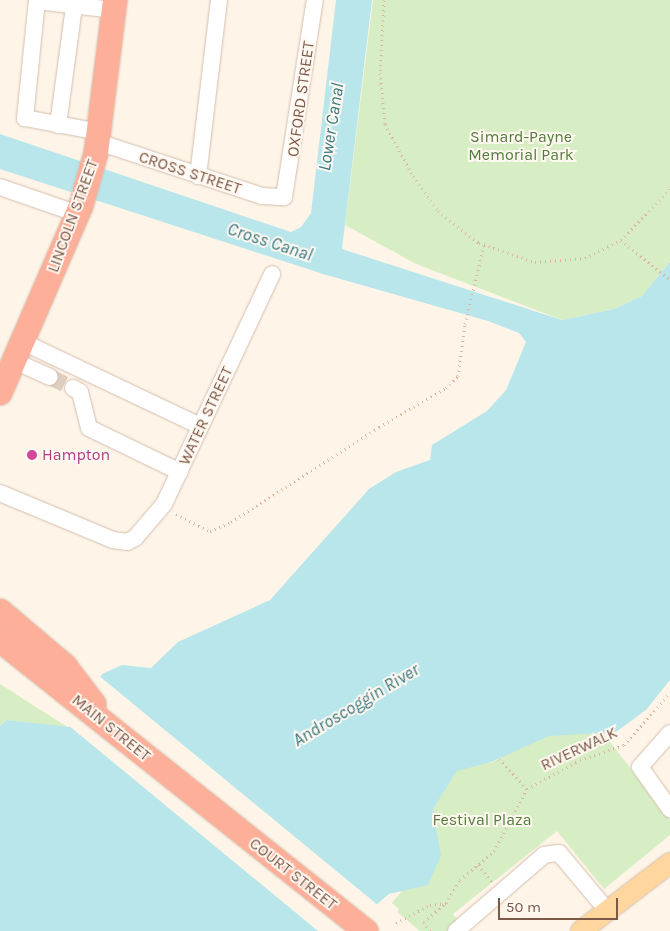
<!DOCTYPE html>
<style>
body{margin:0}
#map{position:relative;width:670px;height:931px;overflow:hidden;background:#fef5e8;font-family:Karla,sans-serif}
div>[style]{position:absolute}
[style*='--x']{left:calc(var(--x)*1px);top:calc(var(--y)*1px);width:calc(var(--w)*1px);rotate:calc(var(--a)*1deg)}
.green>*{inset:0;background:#d7eec4}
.water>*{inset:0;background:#b9e6eb}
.pier>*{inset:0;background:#fef5e8}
.minor-tunnel>*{height:16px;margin-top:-8px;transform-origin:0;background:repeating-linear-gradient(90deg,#decec0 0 16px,transparent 0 24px)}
.path>*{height:3px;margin-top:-1.5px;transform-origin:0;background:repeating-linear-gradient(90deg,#dcb49f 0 1px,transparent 0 5px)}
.roads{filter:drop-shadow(0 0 1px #d4beae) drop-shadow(0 0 1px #d4beae)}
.minor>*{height:16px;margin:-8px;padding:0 8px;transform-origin:8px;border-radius:8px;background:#fff}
.major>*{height:20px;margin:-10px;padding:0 10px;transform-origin:10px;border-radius:10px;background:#ffd79e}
.highway>*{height:24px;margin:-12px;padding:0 12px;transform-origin:12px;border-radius:12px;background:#feaf99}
.dots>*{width:14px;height:14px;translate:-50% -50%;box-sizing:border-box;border:2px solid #fff8f0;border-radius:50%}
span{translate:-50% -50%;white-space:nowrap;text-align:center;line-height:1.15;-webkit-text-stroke:4px #fff8f0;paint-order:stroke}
.street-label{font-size:16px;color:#7c5848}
.park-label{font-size:16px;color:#527c3c}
.hotel-label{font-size:16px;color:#b23c85}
.left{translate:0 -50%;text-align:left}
.water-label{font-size:18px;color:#3a7982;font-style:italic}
.scale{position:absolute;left:498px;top:898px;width:120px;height:22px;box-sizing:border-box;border:2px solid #7c5848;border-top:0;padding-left:6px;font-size:15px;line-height:18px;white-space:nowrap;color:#7c5848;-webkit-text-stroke:4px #fff8f0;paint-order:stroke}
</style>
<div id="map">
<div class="green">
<div style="clip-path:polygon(373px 0,670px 0,670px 262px,642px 296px,614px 309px,562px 320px,416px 264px,345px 225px)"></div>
<div style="clip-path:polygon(0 684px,69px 728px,7px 720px,0 726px)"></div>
<div style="clip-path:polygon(594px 721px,670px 820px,670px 835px,604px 889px,557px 831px,453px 914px,464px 929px,462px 931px,420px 931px,397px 912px,399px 909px,392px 903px,409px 882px,427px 784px,469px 765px,493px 762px,509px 752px,516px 740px)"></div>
</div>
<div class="water">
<div style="clip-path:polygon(336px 0,372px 0,342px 249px,562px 320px,614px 309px,642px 296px,670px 262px,670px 680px,646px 710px,616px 732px,549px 736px,491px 762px,457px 771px,433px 809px,441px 856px,428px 885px,389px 894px,345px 931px,0 931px,0 726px,7px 720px,69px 727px,102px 674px,122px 665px,151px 668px,178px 642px,270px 600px,369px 489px,396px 472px,430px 460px,432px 445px,487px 411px,506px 390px,526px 342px,519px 333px,488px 321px,323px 274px,0 169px,0 134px,291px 232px,301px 227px,311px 213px)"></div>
</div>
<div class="pier">
<div style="clip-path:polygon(98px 675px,379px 906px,349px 931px,318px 931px,68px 725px)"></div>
</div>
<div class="minor-tunnel">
<div style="--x:50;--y:377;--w:25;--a:26"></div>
</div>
<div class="path">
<div style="--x:384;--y:0;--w:73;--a:93.1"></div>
<div style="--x:380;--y:73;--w:51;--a:84.4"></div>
<div style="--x:385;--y:124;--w:59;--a:61.7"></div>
<div style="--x:413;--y:176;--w:43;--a:54.5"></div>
<div style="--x:438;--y:211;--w:52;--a:38"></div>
<div style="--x:479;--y:243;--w:59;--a:18.7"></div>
<div style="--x:535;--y:262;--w:50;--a:-4.6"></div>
<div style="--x:585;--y:258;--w:40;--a:-26.6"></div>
<div style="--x:621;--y:240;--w:71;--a:-46.1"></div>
<div style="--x:621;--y:240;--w:63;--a:39.2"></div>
<div style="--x:176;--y:514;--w:38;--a:27"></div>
<div style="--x:210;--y:531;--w:23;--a:-23"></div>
<div style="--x:231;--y:522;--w:176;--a:-32.7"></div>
<div style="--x:379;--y:427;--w:78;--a:-30.2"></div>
<div style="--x:446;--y:388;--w:17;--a:-45"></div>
<div style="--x:458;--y:376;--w:52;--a:-82.3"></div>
<div style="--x:465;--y:324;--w:81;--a:-76.5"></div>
<div style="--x:499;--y:759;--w:41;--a:47"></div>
<div style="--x:478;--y:865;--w:22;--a:51"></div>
<div style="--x:396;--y:923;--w:38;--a:-28"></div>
<div style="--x:430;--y:905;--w:16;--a:-7"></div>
<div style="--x:430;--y:931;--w:11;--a:-124"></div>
<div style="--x:424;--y:922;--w:29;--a:-41"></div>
<div style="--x:446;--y:903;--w:27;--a:-59"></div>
<div style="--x:460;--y:880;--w:45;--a:-40.5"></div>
<div style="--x:494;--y:851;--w:70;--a:-62"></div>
<div style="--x:527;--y:789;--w:60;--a:-28.7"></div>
<div style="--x:580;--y:760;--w:46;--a:-18.8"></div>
<div style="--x:624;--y:745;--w:69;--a:-48.5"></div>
</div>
<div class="roads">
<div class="minor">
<div style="--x:37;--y:0;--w:119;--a:95.8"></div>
<div style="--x:25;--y:118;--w:75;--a:10.7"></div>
<div style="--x:37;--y:1;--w:78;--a:6.7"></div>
<div style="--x:58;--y:125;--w:126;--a:-82.3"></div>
<div style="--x:98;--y:142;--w:173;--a:18.2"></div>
<div style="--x:262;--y:196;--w:22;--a:3"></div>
<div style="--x:284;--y:197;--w:199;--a:-81.1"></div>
<div style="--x:198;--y:176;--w:177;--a:-83.2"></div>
<div style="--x:0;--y:187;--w:83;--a:19.1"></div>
<div style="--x:23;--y:342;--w:196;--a:25.4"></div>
<div style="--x:14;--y:361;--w:39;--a:24"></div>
<div style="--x:73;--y:388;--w:8;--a:30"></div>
<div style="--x:80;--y:392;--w:37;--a:76"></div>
<div style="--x:89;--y:428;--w:101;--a:25.8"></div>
<div style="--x:0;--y:493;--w:122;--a:22.6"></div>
<div style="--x:113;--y:540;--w:14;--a:8"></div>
<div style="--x:127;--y:542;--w:9;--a:-27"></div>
<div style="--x:135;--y:538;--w:45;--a:-49.5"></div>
<div style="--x:164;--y:504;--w:254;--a:-64.8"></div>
<div style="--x:670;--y:733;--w:45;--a:131.4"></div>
<div style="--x:640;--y:767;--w:52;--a:54.5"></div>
<div style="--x:456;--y:931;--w:116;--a:-40.8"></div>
<div style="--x:544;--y:855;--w:15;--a:-8"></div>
<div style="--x:559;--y:853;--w:73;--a:50"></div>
</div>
<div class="major">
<div style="--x:581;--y:931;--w:112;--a:-37.4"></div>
</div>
<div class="highway">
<div style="--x:0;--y:393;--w:204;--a:-66.6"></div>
<div style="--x:81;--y:206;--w:55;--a:-74.2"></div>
<div style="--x:96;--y:153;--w:154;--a:-82.9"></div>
<div style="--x:0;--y:611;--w:85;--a:40.2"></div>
<div style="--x:65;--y:666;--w:48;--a:52.7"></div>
<div style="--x:0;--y:640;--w:468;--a:38.5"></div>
</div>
</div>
<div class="dots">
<div style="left:32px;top:455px;background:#d1479c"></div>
</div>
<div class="street-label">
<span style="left:301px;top:99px;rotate:-82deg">OXFORD STREET</span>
<span style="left:190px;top:173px;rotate:18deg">CROSS STREET</span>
<span style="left:73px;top:216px;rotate:-70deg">LINCOLN STREET</span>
<span style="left:206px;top:416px;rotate:-65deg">WATER STREET</span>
<span style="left:111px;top:728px;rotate:39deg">MAIN STREET</span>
<span style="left:579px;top:749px;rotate:-25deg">RIVERWALK</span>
<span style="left:293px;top:874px;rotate:38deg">COURT STREET</span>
</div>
<div class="park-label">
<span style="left:521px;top:146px">Simard-Payne<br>Memorial Park</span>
<span style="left:482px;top:820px">Festival Plaza</span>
</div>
<div class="hotel-label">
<span class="left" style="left:42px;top:455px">Hampton</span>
</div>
<div class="water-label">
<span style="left:331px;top:127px;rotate:-81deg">Lower Canal</span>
<span style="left:270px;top:242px;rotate:18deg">Cross Canal</span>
<span style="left:356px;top:705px;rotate:-31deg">Androscoggin River</span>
</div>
<div class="scale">50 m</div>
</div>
